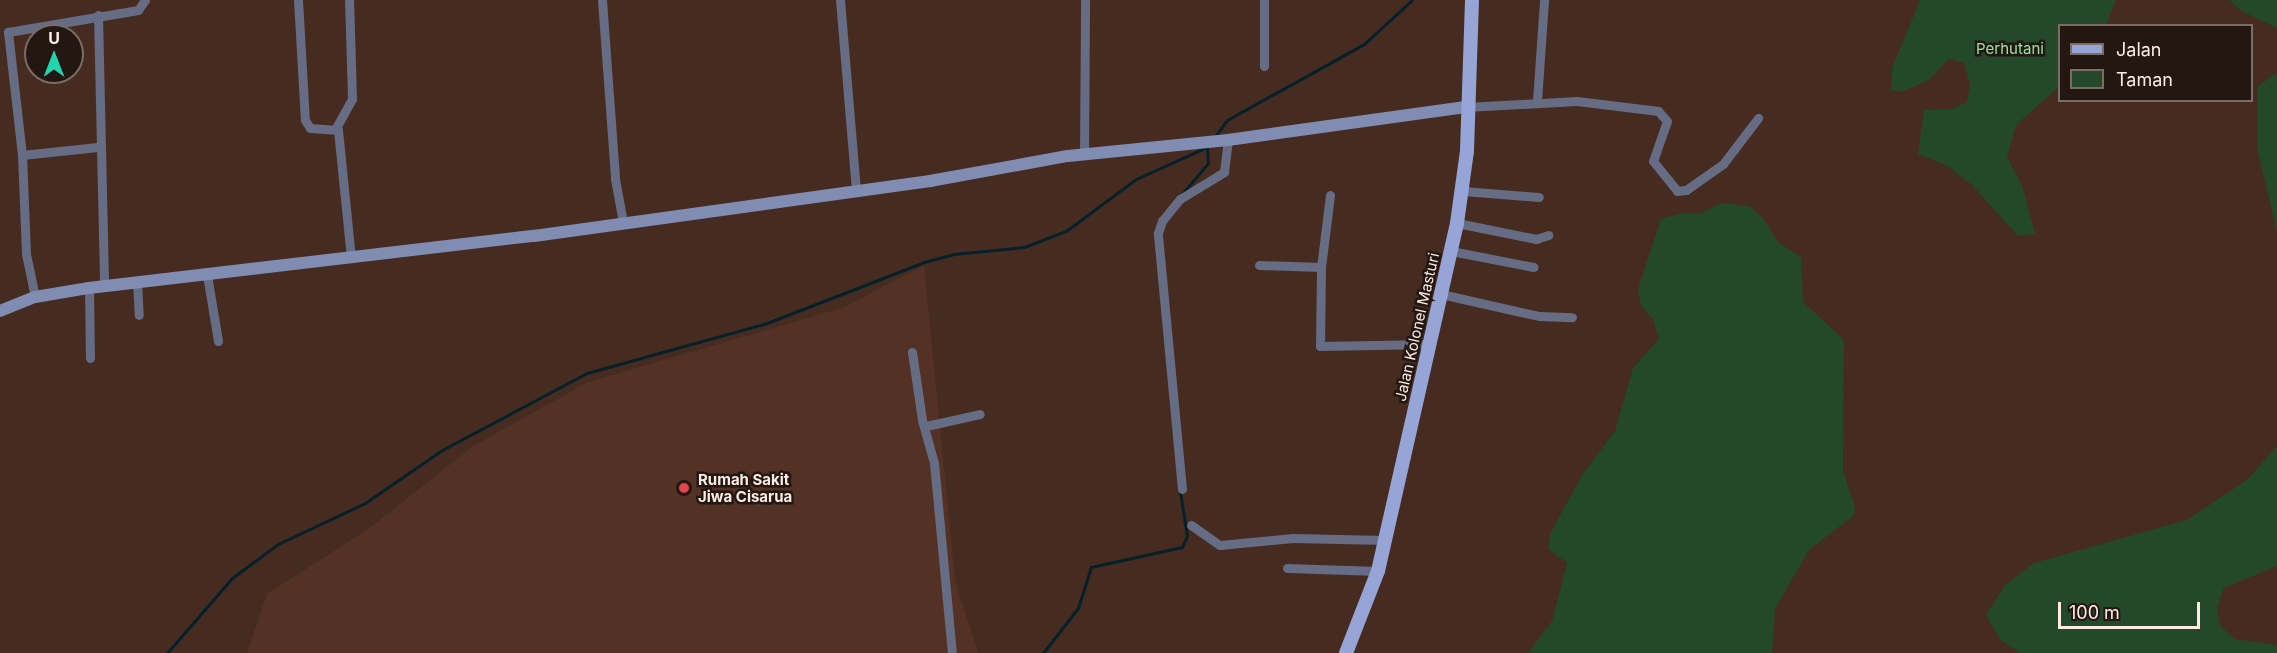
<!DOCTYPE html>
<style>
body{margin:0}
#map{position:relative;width:2277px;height:653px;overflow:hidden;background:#462b20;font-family:Inter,sans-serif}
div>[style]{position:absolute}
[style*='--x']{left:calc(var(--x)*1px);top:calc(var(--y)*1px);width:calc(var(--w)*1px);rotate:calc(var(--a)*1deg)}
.built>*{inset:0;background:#533124}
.green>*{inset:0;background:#23482a}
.stream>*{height:3px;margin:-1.5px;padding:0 1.5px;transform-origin:1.5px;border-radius:1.5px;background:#062029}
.street>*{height:9px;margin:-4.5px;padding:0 4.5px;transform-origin:4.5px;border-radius:4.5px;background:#656c84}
.secondary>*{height:12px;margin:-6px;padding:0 6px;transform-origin:6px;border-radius:6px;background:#808cb2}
.primary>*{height:14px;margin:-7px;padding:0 7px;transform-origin:7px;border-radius:7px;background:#96a4d6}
.dots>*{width:16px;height:16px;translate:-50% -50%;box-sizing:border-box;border:3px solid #231712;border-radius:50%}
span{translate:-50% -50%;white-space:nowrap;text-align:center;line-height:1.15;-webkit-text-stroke:5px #231712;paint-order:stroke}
.park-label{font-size:15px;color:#96e3a2}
.street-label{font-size:15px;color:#feebe4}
.poi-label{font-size:15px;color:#feebe4;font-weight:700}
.left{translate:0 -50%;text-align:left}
.legend{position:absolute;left:2058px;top:24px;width:195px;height:78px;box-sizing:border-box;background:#231712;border:2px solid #7b6c66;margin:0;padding:8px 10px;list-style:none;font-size:18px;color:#feebe4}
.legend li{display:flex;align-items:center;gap:12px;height:30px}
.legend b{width:30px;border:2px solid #7b6c66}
.north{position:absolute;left:24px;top:24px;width:60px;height:60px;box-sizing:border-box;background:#231712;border:2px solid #7b6c66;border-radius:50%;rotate:0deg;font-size:16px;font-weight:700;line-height:24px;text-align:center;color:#feebe4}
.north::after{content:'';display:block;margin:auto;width:21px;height:27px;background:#21d5af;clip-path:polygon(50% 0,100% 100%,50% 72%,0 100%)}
.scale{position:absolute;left:2058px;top:602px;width:142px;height:27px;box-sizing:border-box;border:3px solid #feebe4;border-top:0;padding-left:8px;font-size:18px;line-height:21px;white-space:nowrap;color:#feebe4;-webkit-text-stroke:4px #231712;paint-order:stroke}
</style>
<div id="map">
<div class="built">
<div style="clip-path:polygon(924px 265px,955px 580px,978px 653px,247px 653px,267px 594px,371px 527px,473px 446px,588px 382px,845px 307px)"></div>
</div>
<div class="green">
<div style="clip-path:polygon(1920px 0,2116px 0,2106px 25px,2060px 26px,2059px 87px,2016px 125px,2007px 157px,2022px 185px,2035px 234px,2018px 236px,1972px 185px,1946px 165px,1918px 154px,1924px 110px,1952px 109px,1967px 102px,1970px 84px,1964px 63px,1949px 59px,1929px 80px,1901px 92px,1891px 90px,1892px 68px)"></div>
<div style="clip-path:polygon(2229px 0,2277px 0,2277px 28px,2243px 12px)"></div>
<div style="clip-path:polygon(2277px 72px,2277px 232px,2258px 153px,2258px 86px)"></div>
<div style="clip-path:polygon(1721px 203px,1749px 206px,1763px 218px,1778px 242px,1801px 257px,1803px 302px,1844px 340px,1843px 471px,1855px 507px,1853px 516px,1809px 550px,1775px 609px,1772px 653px,1528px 653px,1552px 621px,1567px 563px,1548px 549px,1551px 532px,1582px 475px,1615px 431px,1633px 368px,1659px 339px,1653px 319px,1641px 306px,1638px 289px,1661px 219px,1682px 213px,1700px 214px)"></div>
<div style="clip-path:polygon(2277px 446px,2277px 566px,2224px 588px,2217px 608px,2220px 626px,2235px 639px,2277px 645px,2277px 653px,2020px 653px,2001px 640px,1986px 615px,2005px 585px,2034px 563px,2187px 520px,2248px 479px)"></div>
</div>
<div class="stream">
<div style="--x:1214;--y:138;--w:22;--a:-54"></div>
<div style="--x:1227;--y:120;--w:157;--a:-29"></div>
<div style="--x:1364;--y:44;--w:65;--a:-42.5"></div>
<div style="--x:1182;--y:194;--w:40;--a:-50"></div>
<div style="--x:1208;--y:163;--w:15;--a:-94"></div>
<div style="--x:167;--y:653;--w:99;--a:-49.1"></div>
<div style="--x:232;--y:578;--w:57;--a:-36.5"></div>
<div style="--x:278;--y:544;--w:96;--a:-25.2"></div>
<div style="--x:365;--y:503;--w:93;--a:-34.5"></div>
<div style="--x:442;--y:450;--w:164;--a:-28"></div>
<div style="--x:587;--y:373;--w:187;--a:-15.5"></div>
<div style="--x:767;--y:323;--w:168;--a:-21.2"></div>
<div style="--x:924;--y:262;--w:31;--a:-15"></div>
<div style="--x:954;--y:254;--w:70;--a:-5.7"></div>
<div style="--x:1024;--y:247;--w:45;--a:-20.9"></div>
<div style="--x:1066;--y:231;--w:87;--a:-36.6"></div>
<div style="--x:1136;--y:179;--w:80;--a:-24.3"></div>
<div style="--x:1043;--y:653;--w:57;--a:-52.1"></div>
<div style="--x:1078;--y:608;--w:43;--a:-72.4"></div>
<div style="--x:1091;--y:567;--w:93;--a:-12.4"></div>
<div style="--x:1182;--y:547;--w:12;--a:-66"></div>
<div style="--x:1187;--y:536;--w:45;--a:-99"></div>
</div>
<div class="street">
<div style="--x:298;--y:0;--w:120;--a:86.7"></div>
<div style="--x:305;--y:120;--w:9;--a:58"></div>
<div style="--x:310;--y:128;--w:28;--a:4"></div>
<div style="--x:338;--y:130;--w:129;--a:84.2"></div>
<div style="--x:602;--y:0;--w:179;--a:85.8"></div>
<div style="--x:615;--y:179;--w:44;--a:79.5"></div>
<div style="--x:840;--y:0;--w:193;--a:85.2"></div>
<div style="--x:1264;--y:0;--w:66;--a:90"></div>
<div style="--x:98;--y:15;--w:271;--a:88.7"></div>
<div style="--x:1537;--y:101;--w:101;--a:-86"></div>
<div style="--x:1466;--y:107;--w:111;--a:-3.1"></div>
<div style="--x:1577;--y:101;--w:82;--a:7"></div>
<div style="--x:1658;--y:111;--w:13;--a:48"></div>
<div style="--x:1667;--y:121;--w:42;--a:109.3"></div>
<div style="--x:1653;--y:161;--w:38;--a:51"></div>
<div style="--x:1677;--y:191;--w:9;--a:-6"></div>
<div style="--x:1686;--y:190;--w:45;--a:-35.1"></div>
<div style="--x:1723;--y:164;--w:58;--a:-52.7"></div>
<div style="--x:337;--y:126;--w:31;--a:-61"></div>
<div style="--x:352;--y:99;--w:99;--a:-91.7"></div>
<div style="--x:22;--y:155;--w:76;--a:-6"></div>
<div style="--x:1084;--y:155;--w:155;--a:-89.6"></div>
<div style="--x:1463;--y:191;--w:76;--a:4.5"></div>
<div style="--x:1330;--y:195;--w:73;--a:97.1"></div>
<div style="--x:1321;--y:267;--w:79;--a:90.7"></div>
<div style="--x:1320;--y:346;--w:110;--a:-1"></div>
<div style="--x:1457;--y:223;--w:81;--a:11.4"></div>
<div style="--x:1536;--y:239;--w:13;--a:-18"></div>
<div style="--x:1451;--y:251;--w:84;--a:11"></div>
<div style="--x:1259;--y:265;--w:62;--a:1.8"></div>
<div style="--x:207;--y:275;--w:67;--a:80.5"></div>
<div style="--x:137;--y:282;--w:33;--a:87"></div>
<div style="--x:89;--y:288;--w:70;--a:89.2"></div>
<div style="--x:1441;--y:294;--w:100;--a:12.7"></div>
<div style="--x:1539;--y:316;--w:33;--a:2"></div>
<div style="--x:35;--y:297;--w:44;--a:-101.8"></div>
<div style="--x:26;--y:254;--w:99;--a:-92.3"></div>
<div style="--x:22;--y:155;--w:124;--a:-96.5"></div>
<div style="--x:8;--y:32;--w:132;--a:-9.6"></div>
<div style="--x:138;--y:10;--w:12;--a:-55"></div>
<div style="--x:912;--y:352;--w:69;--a:81.6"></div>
<div style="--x:922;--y:420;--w:45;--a:74.4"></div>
<div style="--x:934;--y:463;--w:191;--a:84.6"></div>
<div style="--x:926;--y:426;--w:55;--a:-12.5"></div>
<div style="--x:1182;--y:489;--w:257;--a:-95.4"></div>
<div style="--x:1158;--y:233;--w:13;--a:-72"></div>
<div style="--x:1162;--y:221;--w:28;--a:-51"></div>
<div style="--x:1180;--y:199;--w:52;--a:-31.5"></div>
<div style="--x:1224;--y:172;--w:32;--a:-83"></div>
<div style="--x:1191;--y:525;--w:35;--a:35"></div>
<div style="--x:1220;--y:545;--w:73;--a:-5.5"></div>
<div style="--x:1293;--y:538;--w:92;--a:1.2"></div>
<div style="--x:1287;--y:568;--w:91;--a:1.9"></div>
</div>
<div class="secondary">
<div style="--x:0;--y:311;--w:38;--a:-22"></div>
<div style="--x:35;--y:297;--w:55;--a:-9.5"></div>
<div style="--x:89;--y:288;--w:448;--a:-6.7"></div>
<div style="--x:534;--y:236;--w:400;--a:-7.9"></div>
<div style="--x:930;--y:181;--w:140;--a:-10.3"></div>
<div style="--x:1068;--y:156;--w:161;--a:-5.7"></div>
<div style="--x:1228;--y:140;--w:240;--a:-7.9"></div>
</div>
<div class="primary">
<div style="--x:1346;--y:653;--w:88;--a:-68.7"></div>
<div style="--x:1378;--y:571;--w:357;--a:-77.2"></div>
<div style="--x:1457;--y:223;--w:73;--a:-82.1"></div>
<div style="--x:1467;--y:151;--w:151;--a:-88.1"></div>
</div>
<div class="dots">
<div style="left:684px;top:488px;background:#e0444e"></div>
</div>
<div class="park-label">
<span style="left:2010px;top:49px">Perhutani</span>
</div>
<div class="street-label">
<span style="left:1417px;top:327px;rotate:-77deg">Jalan Kolonel Masturi</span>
</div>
<div class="poi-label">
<span class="left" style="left:698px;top:488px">Rumah Sakit<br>Jiwa Cisarua</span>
</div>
<ul class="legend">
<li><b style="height:8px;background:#96a4d6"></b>Jalan</li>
<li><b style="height:16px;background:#23482a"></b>Taman</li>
</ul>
<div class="north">U</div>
<div class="scale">100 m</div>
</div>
